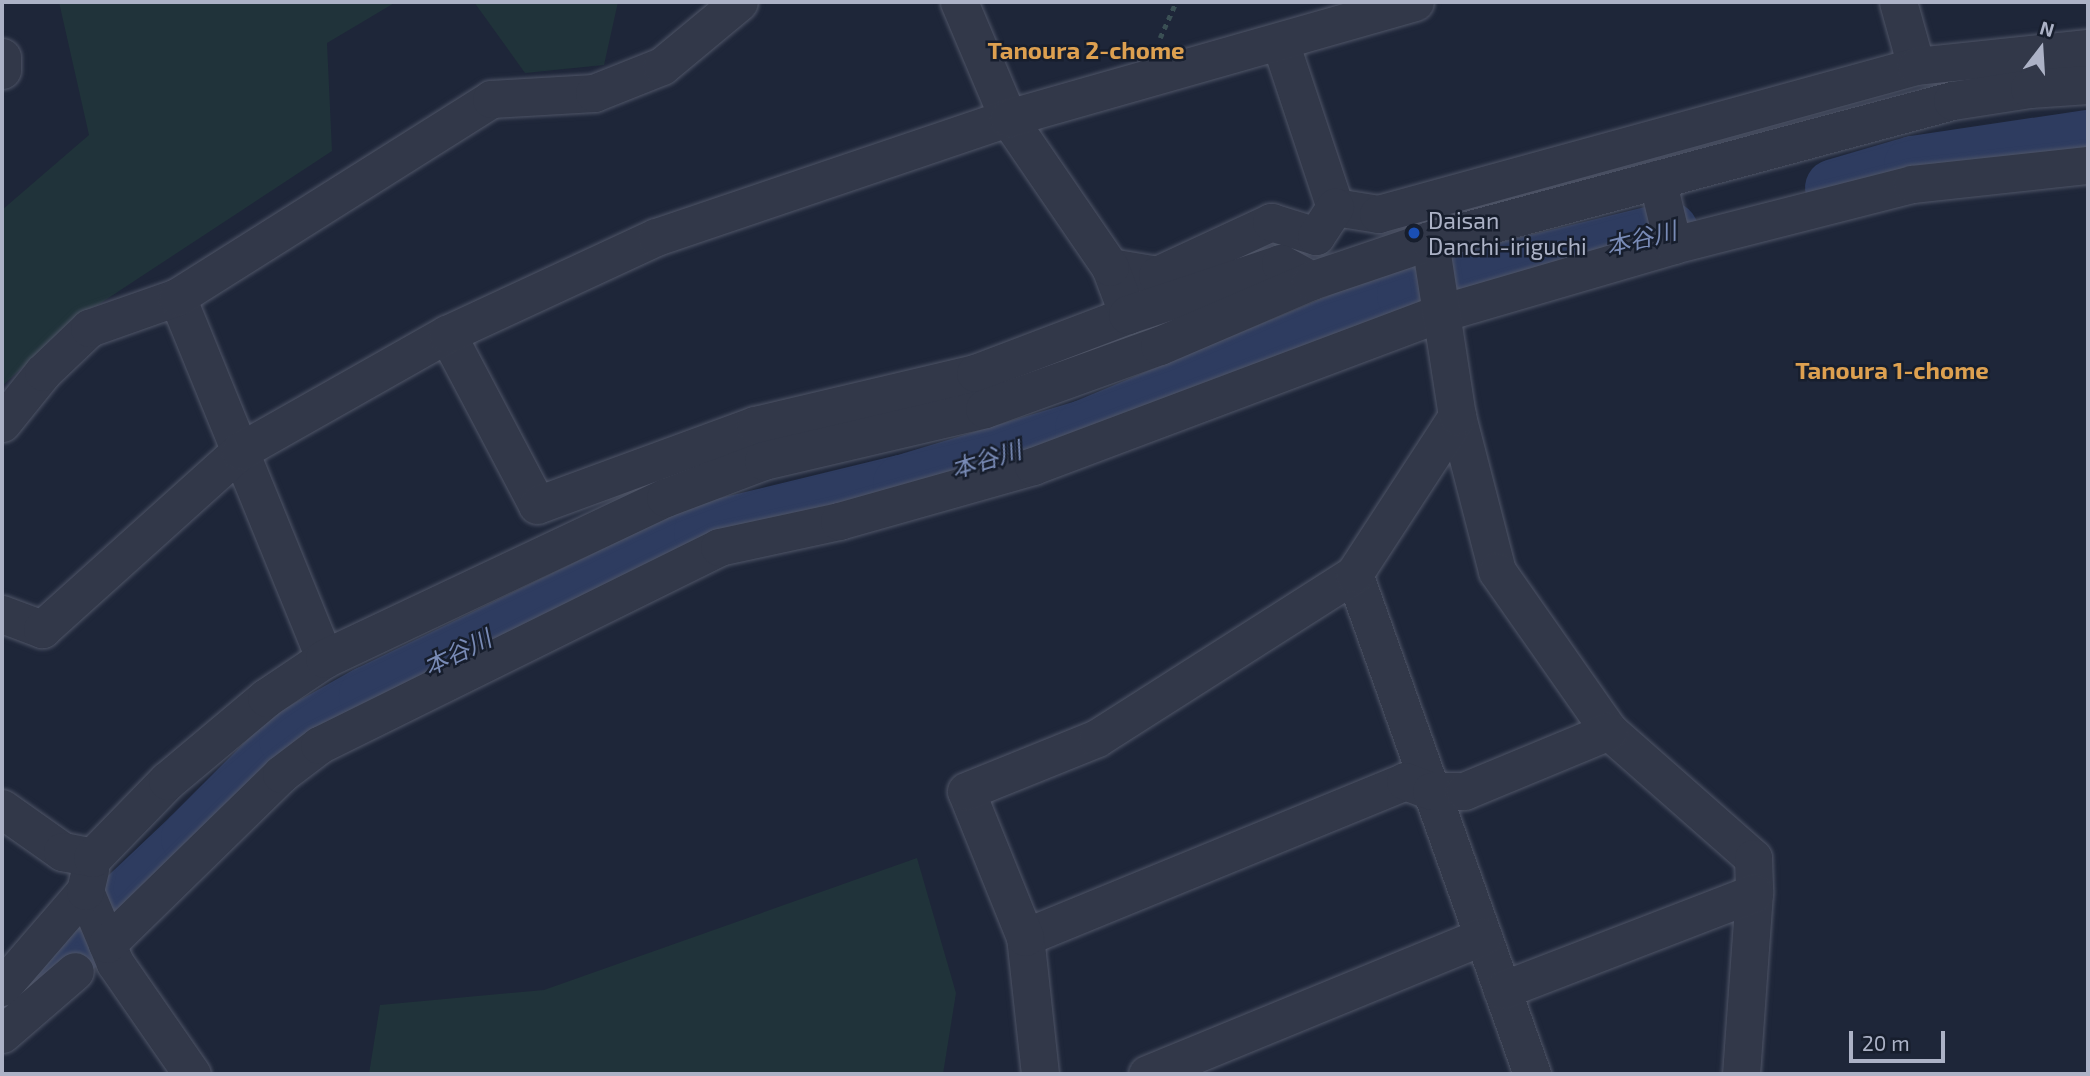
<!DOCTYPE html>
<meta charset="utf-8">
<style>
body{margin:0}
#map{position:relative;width:2090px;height:1076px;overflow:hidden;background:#1e2639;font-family:"Exo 2","Noto Sans JP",sans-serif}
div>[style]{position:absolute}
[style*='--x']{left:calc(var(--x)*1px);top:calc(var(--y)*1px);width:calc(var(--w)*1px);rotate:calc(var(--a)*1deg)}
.green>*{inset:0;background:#20333a}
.river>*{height:58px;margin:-29px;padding:0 29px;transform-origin:29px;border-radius:29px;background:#2e3c60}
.path>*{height:4.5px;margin-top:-2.25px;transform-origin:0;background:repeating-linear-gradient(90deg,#3a4f54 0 5px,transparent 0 10px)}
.roads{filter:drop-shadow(0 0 2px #4f5567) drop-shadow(0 0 2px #4f5567)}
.minor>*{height:37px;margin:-18.5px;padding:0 18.5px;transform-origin:18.5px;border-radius:18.5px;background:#323849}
.tertiary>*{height:38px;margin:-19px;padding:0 19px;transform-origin:19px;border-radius:19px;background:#323849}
.dots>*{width:19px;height:19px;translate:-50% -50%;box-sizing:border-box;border:4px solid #171e2d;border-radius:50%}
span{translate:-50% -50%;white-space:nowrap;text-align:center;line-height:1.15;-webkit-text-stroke:5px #171e2d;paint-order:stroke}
.poi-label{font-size:23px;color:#acb2c6}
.left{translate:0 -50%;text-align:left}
.neighbourhood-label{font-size:24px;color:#dda050;font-weight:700}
.water-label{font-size:24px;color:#798bb6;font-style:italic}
.frame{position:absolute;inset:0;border:4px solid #acb2c6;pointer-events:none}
.north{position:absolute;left:2006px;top:14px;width:70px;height:70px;-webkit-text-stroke:5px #171e2d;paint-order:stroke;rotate:17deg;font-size:19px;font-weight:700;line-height:28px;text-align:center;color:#acb2c6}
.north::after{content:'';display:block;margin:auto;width:24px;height:32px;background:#acb2c6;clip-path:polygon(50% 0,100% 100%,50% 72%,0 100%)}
.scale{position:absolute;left:1849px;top:1031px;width:96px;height:32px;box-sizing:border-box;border:4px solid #acb2c6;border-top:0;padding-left:9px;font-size:21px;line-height:24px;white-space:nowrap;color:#acb2c6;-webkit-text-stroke:5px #171e2d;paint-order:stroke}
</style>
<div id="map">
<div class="green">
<div style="clip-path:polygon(59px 2px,396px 2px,327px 43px,332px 151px,78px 318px,2px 386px,2px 210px,89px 135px)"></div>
<div style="clip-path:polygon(474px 2px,618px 2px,604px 65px,525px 73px)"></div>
<div style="clip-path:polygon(917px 858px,956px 993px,943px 1074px,369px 1074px,380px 1005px,544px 990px)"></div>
</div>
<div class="river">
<div style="--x:1834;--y:188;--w:82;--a:-16.2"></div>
<div style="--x:1913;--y:165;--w:177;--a:-8.5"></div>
<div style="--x:7;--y:1006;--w:70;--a:-40.3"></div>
<div style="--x:60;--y:961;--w:179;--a:-43.4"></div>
<div style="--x:190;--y:838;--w:139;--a:-45"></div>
<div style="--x:288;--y:740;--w:92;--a:-29.4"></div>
<div style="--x:368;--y:695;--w:373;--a:-25.9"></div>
<div style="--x:703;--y:532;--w:205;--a:-13.6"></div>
<div style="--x:902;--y:484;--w:190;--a:-16.8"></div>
<div style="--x:1084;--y:429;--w:349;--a:-22.6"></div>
<div style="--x:1406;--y:295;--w:271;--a:-13.7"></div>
</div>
<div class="path">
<div style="--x:1160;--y:38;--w:39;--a:-66"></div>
</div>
<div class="roads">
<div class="minor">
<div style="--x:1898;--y:2;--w:66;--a:74.3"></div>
<div style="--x:1280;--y:42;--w:174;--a:71.6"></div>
<div style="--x:1335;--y:207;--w:44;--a:9.2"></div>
<div style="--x:1378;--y:214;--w:558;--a:-15.38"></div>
<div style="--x:1916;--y:66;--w:173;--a:-6"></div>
<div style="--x:2;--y:57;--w:13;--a:90"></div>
<div style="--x:1657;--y:179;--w:68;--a:76.4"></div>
<div style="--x:1110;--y:267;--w:48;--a:9.7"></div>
<div style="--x:1157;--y:275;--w:126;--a:-24.9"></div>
<div style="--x:1271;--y:222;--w:47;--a:17.3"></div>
<div style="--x:1316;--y:236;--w:35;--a:-57"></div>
<div style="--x:177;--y:297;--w:391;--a:67.8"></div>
<div style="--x:447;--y:334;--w:193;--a:62.2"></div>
<div style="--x:537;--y:505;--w:232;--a:-20.2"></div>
<div style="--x:755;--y:425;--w:226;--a:-13.3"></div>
<div style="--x:975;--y:373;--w:164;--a:-20.8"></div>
<div style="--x:1128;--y:315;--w:51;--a:-110.6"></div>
<div style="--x:1110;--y:267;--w:181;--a:-124.4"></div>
<div style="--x:1008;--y:118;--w:126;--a:-112.9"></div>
<div style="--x:1457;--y:416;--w:160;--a:75.5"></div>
<div style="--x:1497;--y:571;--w:195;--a:55"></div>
<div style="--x:1609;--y:731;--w:192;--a:41.4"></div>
<div style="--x:1753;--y:858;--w:35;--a:88"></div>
<div style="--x:1754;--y:893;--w:181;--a:94.1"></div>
<div style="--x:2;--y:423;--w:65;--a:-51.2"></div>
<div style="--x:43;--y:372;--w:64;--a:-43.7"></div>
<div style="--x:89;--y:328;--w:93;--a:-19.4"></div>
<div style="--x:177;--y:297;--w:371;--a:-32.2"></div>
<div style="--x:491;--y:99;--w:103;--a:-3.3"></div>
<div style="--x:594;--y:93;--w:73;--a:-21.7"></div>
<div style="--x:662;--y:66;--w:100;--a:-39.7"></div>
<div style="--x:1354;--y:574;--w:531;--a:70.4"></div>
<div style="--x:2;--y:614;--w:43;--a:20.6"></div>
<div style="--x:42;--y:629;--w:266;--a:-42"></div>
<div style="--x:240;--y:451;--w:238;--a:-29.5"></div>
<div style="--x:447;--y:334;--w:230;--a:-24.9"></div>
<div style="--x:656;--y:237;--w:372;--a:-18.7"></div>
<div style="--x:1008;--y:118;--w:423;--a:-15.9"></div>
<div style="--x:85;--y:891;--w:78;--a:67.4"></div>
<div style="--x:115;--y:963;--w:135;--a:55.3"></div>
<div style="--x:1025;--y:937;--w:411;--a:-22.3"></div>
<div style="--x:1405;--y:781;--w:28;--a:21"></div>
<div style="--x:1431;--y:791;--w:33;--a:0"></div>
<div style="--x:1464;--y:791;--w:157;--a:-22.5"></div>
<div style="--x:107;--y:944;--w:243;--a:-44.3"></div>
<div style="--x:281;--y:774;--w:48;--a:-37.3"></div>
<div style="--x:319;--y:745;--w:446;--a:-26.3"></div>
<div style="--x:719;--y:547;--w:123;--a:-12.2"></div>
<div style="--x:839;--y:521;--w:202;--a:-15.8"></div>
<div style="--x:1033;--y:466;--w:436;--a:-20.6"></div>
<div style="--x:1441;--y:313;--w:242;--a:-16.3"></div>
<div style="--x:1673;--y:245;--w:247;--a:-14.3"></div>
<div style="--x:1912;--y:184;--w:177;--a:-6.2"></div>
<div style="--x:2;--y:987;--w:127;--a:-49.2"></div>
<div style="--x:85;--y:891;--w:22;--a:-77"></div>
<div style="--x:1502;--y:990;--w:270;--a:-21.1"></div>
<div style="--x:2;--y:1034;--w:96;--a:-40.8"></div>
<div style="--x:1040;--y:1074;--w:138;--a:-96.2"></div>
<div style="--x:1025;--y:937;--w:157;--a:-112"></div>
<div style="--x:966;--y:791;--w:141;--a:-22"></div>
<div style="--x:1097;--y:738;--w:305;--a:-32.5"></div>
<div style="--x:1354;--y:574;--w:189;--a:-56.9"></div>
<div style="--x:1457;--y:416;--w:177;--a:-98.8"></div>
<div style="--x:1147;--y:1074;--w:363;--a:-22.3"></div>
</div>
<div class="tertiary">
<div style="--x:1128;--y:315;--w:161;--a:-18.4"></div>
<div style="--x:1281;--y:264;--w:35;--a:29"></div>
<div style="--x:2;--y:809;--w:75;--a:35.2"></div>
<div style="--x:63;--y:852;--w:31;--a:11"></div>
<div style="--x:93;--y:858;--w:107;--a:-45.8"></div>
<div style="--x:168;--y:781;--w:129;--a:-40"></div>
<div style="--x:267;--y:698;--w:70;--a:-33.9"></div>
<div style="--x:325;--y:659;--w:377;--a:-25.3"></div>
<div style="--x:666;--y:498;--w:105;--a:-20.7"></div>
<div style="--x:764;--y:461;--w:227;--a:-13.2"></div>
<div style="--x:985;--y:409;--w:186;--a:-19.8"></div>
<div style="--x:1160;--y:346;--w:165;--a:-23.2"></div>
<div style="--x:1312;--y:281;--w:125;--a:-18.7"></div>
<div style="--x:1430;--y:241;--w:541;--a:-14.99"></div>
<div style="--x:1953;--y:101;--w:78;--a:-8.9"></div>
<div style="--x:2030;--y:89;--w:58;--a:-3.9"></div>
</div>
</div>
<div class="dots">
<div style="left:1414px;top:233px;background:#1a4fb4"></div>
</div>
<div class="poi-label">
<span class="left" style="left:1428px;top:233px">Daisan<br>Danchi-iriguchi</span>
</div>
<div class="neighbourhood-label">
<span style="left:1086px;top:50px">Tanoura 2-chome</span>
<span style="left:1892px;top:370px">Tanoura 1-chome</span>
</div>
<div class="water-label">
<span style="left:1641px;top:238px;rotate:-14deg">本谷川</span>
<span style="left:986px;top:459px;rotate:-17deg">本谷川</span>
<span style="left:457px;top:652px;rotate:-26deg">本谷川</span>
</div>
<div class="frame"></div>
<div class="north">N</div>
<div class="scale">20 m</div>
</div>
